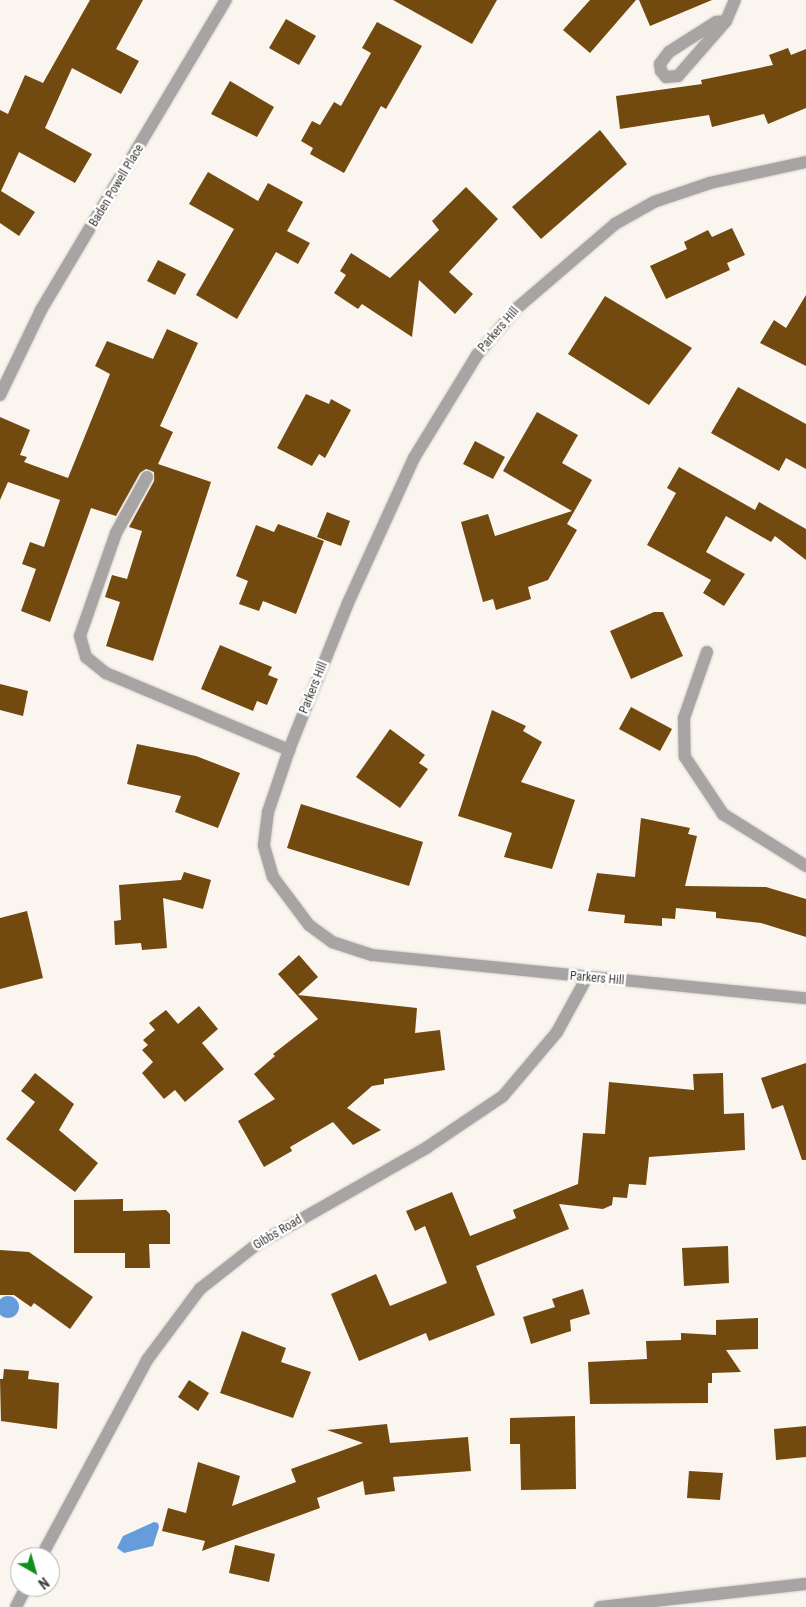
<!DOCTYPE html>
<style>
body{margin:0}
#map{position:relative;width:806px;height:1607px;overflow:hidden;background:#faf5ef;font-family:"Roboto Condensed",sans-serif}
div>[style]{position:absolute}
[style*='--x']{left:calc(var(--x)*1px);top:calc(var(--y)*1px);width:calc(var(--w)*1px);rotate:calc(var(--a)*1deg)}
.water>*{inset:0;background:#659ddc}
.round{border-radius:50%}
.building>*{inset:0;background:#72490e}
.roads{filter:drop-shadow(0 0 1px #d4d0cb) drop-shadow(0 0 1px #d4d0cb)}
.lane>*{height:12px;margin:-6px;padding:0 6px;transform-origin:6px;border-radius:6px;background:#a7a5a3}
.street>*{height:12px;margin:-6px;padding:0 6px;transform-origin:6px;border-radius:6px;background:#a7a5a3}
span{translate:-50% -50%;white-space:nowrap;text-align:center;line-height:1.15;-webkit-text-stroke:5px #fff;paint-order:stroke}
.street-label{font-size:12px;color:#3e3c3a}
.north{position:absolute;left:10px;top:1547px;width:50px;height:50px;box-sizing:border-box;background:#fff;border:1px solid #b2b1b0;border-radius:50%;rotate:142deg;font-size:14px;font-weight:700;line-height:20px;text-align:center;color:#3e3c3a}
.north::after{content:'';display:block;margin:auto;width:18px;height:22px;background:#0e8e1d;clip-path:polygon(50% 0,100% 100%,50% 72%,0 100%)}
</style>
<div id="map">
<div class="water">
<div class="round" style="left:-3px;top:1296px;width:22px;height:22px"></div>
<div style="clip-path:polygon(154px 1522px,158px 1523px,159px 1527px,153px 1546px,124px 1553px,117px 1548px,123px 1536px)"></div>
</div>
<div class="building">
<div style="clip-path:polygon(90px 0,143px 0,116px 49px,139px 61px,121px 94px,72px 68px,45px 128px,92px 154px,75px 183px,19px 152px,1px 191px,35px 212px,19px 236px,0 223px,0 110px,8px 114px,25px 75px,43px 83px)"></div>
<div style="clip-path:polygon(393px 0,497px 0,472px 44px)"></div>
<div style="clip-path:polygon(590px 0,636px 0,590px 53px,563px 30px)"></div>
<div style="clip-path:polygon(639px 0,712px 0,650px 26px)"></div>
<div style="clip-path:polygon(286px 19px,316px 36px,299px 65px,269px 48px)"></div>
<div style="clip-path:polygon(377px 22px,422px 46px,386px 109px,381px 106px,344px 173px,310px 154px,313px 148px,301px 141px,312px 121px,320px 125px,334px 102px,341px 106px,371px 53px,362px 48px)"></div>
<div style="clip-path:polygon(788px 48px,791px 55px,806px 49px,806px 108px,768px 124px,764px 114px,712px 127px,709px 115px,620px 129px,616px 96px,702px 84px,701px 80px,773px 65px,769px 55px)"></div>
<div style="clip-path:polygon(230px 81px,274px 107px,257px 137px,211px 114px)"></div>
<div style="clip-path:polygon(600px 130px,627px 164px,541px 239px,512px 207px)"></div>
<div style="clip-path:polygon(208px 172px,258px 201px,268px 183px,303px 202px,287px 231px,310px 243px,298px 264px,276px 252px,237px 319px,196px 295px,234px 229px,189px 204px)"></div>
<div style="clip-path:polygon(466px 187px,498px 219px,449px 272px,473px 294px,455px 314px,419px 280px,412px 337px,362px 304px,358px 309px,334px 293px,346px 275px,340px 271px,351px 253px,390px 278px,439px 230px,432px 221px)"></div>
<div style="clip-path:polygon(732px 228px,745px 255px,727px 263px,730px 270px,666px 299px,650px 266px,687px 249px,684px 242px,708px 230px,712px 237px)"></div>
<div style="clip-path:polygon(158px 260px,186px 274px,175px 295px,147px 281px)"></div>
<div style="clip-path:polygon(806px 295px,806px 366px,760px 343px,774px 320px,786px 328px)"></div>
<div style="clip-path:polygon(605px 296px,692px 348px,649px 405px,568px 354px)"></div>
<div style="clip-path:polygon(167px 329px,198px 343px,160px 426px,173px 432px,158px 464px,211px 482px,153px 661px,106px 646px,120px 602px,105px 597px,112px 575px,127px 579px,142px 531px,129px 527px,154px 481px,154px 472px,146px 469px,140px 473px,116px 516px,91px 508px,50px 622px,21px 611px,36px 569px,22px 564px,30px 542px,44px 547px,60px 500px,8px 482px,0 500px,0 417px,30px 430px,20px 455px,27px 457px,24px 462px,68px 478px,110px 374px,95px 366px,107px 341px,153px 359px)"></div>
<div style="clip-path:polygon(738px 387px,806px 424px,806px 469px,786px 458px,779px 471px,711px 433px)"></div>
<div style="clip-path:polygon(306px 394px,329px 404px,331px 399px,351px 410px,325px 458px,319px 454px,312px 466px,277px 448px)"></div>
<div style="clip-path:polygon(537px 412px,578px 435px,562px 463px,592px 480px,567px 524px,577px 530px,548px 580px,528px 587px,531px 599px,496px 610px,493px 599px,483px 602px,461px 522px,488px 514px,495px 536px,572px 511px,503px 471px)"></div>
<div style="clip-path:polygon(475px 441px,505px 457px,493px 479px,463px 464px)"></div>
<div style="clip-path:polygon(679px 467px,755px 510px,759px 502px,806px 529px,806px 560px,775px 536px,771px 542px,726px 516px,706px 552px,745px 574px,724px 606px,703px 593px,711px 580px,647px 545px,676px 493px,667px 488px)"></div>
<div style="clip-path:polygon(327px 512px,350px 521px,341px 546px,317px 537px)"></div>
<div style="clip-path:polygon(278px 524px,324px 541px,296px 614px,263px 601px,259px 611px,239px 604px,248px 581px,236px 576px,256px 525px,274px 532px)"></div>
<div style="clip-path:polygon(654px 612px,663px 612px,683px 656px,631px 679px,610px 631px)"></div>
<div style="clip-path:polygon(220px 645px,272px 667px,268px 675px,278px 679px,267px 705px,257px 701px,253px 711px,201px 689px)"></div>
<div style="clip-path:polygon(0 684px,28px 691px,23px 716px,0 710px)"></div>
<div style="clip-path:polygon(631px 707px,672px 729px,660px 751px,619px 729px)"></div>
<div style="clip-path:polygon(492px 710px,526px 726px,523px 731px,542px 742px,521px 782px,575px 800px,552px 869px,504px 857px,512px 833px,458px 816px)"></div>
<div style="clip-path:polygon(390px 729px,425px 755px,419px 763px,428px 769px,400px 808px,356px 777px)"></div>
<div style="clip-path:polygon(137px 744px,196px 756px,240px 773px,218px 828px,175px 812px,181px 796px,127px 784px)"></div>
<div style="clip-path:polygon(301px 804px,423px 842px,409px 886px,287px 848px)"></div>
<div style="clip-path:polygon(641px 818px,690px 828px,688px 834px,697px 836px,685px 886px,766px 887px,806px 899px,806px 937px,761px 923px,716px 918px,716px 912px,676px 908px,675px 919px,662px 918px,662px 926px,624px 923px,625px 915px,588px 911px,597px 873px,635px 877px)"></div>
<div style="clip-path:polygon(184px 872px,211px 880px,203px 909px,163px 898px,167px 948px,142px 950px,141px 943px,115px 945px,114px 921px,121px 920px,119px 885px,181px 880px)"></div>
<div style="clip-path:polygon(27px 911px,43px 978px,0 989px,0 918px)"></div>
<div style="clip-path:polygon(299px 955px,318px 977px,298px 995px,417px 1008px,415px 1033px,440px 1030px,445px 1070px,384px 1079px,384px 1084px,372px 1086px,347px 1108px,381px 1130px,353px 1145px,333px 1122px,290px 1147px,292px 1151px,264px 1167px,238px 1121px,275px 1099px,254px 1074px,275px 1056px,273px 1054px,318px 1019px,278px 974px)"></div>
<div style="clip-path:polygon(199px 1006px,218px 1029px,202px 1043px,224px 1069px,185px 1102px,175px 1090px,164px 1099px,142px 1073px,153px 1062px,142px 1050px,148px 1045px,143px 1040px,155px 1030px,149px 1023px,166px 1010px,178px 1024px)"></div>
<div style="clip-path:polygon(806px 1063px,806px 1160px,802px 1160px,783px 1105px,772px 1109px,761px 1078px)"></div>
<div style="clip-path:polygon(35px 1073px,74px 1104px,59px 1130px,98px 1163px,75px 1192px,6px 1139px,35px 1102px,21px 1091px)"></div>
<div style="clip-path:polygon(723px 1073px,724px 1114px,744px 1113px,745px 1150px,649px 1157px,646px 1185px,629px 1184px,627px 1198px,613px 1197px,612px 1205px,603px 1209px,559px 1204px,569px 1229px,476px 1266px,495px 1315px,429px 1341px,426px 1333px,359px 1361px,331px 1294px,376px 1274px,390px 1306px,447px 1283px,425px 1226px,415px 1231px,406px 1211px,452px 1192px,470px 1236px,516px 1218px,513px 1210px,578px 1184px,583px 1133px,605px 1134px,609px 1082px,694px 1090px,693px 1074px)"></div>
<div style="clip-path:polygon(123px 1199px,123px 1211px,166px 1210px,170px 1214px,170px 1244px,149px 1244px,150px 1268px,125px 1268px,125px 1253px,74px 1253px,74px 1200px)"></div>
<div style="clip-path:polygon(728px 1246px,729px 1283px,684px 1286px,682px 1248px)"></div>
<div style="clip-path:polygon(0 1250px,29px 1252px,93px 1297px,70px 1329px,34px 1303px,31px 1307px,14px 1295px,0 1295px)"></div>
<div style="clip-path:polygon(583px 1289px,590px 1314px,570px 1320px,571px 1331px,531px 1344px,523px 1317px,555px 1307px,552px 1299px)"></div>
<div style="clip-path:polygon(758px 1318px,758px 1349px,726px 1350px,741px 1372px,712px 1373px,712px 1383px,708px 1383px,708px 1403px,590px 1404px,588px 1362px,647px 1359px,646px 1341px,681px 1340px,681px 1333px,716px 1335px,716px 1320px)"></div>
<div style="clip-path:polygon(242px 1331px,286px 1348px,281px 1362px,311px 1372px,293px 1418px,220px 1393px)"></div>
<div style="clip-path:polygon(4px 1369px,29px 1371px,28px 1379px,59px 1383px,57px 1429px,1px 1421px,0 1379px,3px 1379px)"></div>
<div style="clip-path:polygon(189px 1380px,209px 1393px,198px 1411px,178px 1397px)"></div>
<div style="clip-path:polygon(575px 1416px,576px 1489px,521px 1490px,520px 1444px,510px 1444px,510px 1418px)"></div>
<div style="clip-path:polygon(387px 1424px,390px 1443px,468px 1437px,471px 1471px,393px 1477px,395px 1491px,365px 1495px,363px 1481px,317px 1498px,320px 1508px,202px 1551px,205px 1541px,162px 1531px,168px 1508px,186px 1513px,198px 1462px,240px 1476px,232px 1506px,296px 1482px,291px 1469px,363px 1443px,327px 1430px)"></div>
<div style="clip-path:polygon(806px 1426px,806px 1457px,776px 1460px,774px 1429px)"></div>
<div style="clip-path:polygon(689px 1471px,723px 1473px,720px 1500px,687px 1498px)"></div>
<div style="clip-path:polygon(235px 1545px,275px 1554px,269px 1582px,229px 1573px)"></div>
</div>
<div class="roads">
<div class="lane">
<div style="--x:147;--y:477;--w:64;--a:119"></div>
<div style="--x:116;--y:533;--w:109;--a:109.3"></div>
<div style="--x:80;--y:636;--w:22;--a:74"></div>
<div style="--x:86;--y:657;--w:26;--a:39"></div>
<div style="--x:106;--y:673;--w:199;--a:22.8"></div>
<div style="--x:707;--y:652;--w:70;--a:109.2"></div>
<div style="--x:684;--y:718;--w:39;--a:89"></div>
<div style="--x:685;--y:757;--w:69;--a:56.3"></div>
<div style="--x:723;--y:814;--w:98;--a:32.1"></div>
</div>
<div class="street">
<div style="--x:726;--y:21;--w:10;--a:174"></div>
<div style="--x:716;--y:22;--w:56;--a:147.4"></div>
<div style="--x:669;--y:52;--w:15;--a:127"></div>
<div style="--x:660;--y:64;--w:7;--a:82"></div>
<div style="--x:661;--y:71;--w:8;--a:50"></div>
<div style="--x:666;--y:77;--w:12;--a:-5"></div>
<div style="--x:678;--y:76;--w:73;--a:-48.9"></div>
<div style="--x:726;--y:21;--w:23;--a:-67"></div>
<div style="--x:806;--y:162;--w:98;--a:167.7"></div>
<div style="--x:710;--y:183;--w:59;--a:161.3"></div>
<div style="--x:654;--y:202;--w:45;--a:150.6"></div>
<div style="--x:615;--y:224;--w:129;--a:139.4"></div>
<div style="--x:517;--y:308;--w:62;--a:130.4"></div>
<div style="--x:477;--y:355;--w:121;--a:121.5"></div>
<div style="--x:414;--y:458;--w:159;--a:114.5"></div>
<div style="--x:348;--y:603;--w:158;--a:111.9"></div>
<div style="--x:289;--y:750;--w:65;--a:108.7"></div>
<div style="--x:268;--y:812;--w:34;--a:97"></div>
<div style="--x:264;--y:846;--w:32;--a:74"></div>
<div style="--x:273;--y:877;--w:60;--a:53.1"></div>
<div style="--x:309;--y:925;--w:29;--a:36"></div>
<div style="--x:332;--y:942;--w:42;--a:18"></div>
<div style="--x:372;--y:955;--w:436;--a:5.7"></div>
<div style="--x:0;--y:395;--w:94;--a:-64.2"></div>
<div style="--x:41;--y:310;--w:361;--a:-59.2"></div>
<div style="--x:41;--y:1557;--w:224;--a:-61.7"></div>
<div style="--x:147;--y:1360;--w:89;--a:-53.3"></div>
<div style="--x:200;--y:1289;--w:71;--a:-38.2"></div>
<div style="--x:256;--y:1245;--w:196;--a:-29.7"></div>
<div style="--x:426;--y:1148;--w:93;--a:-34"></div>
<div style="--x:503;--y:1096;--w:84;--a:-49.8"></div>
<div style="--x:557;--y:1032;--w:60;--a:-61.3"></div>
<div style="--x:16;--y:1607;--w:22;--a:-63"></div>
<div style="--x:600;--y:1607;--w:207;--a:-6.4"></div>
</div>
</div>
<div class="street-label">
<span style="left:117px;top:186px;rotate:-59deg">Baden Powell Place</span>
<span style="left:499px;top:330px;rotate:-49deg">Parkers Hill</span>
<span style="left:314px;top:688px;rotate:-68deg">Parkers Hill</span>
<span style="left:597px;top:979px;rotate:5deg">Parkers Hill</span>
<span style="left:278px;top:1233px;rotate:-31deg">Gibbs Road</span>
</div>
<div class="north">N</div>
</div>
